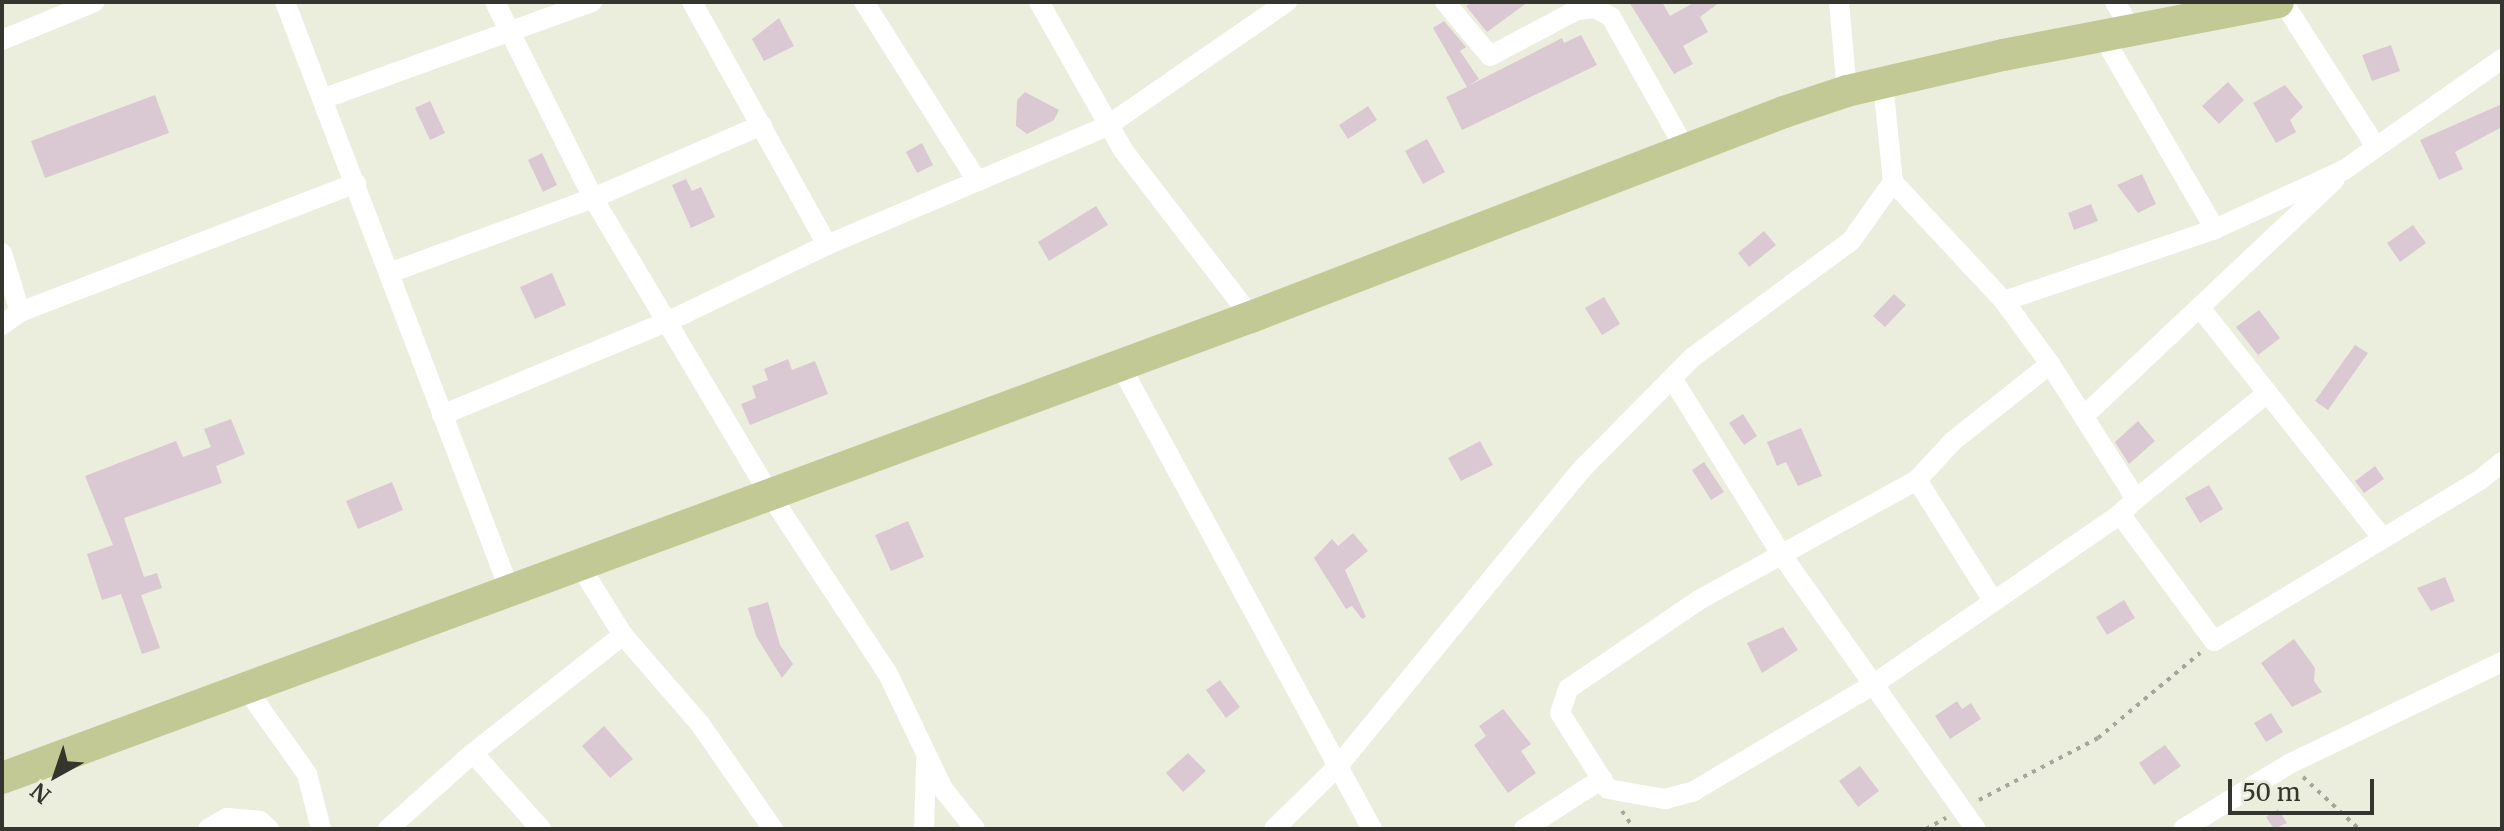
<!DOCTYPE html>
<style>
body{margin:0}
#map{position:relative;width:2504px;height:831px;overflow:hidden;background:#ebeedd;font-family:Merriweather,serif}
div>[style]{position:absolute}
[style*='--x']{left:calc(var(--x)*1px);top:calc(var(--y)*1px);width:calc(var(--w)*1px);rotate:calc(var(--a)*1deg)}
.building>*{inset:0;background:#dac9d2}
.path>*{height:4px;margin-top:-2px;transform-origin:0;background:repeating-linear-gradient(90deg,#a4a69a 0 4px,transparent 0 10px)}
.street>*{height:20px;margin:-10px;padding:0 10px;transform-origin:10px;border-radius:10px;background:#fff}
.primary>*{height:32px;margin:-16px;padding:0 16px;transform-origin:16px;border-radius:16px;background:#c3c995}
span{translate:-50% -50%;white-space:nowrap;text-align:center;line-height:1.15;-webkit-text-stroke:6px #ebeedd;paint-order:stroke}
.frame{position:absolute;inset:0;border:4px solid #34352f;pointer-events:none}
.north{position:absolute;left:16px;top:735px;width:80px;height:80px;-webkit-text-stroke:6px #ebeedd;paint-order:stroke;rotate:220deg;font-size:22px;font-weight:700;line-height:32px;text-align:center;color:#34352f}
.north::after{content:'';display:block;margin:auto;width:28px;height:36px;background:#34352f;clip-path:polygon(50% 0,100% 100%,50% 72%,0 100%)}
.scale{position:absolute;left:2228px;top:779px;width:146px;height:36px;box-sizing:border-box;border:4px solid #34352f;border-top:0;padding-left:10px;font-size:24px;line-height:28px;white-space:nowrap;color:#34352f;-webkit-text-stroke:6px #ebeedd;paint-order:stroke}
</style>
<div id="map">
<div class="building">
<div style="clip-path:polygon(1472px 2px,1528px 2px,1487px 32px,1466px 6px)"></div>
<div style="clip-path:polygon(1629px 2px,1662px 2px,1670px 16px,1695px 2px,1720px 2px,1700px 17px,1708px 32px,1683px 46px,1693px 64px,1674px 74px)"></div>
<div style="clip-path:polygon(779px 18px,794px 46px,764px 61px,752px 39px)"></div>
<div style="clip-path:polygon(1444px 21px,1466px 47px,1460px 51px,1479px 79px,1468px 86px,1562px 38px,1564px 43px,1581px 35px,1597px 65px,1462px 130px,1446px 97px,1467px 87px,1433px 28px)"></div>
<div style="clip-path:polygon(2391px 45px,2400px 71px,2372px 81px,2362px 55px)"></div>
<div style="clip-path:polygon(2228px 82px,2244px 100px,2219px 124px,2202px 106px)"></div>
<div style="clip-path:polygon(2285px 85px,2303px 107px,2290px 120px,2296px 132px,2276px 143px,2253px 103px)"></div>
<div style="clip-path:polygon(1025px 92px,1059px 110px,1054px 120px,1027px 134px,1016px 126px,1017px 100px)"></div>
<div style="clip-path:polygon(155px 95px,169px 133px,45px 178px,31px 141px)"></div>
<div style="clip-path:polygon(430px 101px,445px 133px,430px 140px,415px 108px)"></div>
<div style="clip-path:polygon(2502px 104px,2502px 127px,2455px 152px,2463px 169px,2439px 180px,2420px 140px)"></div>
<div style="clip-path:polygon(1368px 106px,1377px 120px,1348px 139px,1339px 125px)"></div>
<div style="clip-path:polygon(1427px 139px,1445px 172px,1423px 184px,1405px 151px)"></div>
<div style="clip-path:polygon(922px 143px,933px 165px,917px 173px,906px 152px)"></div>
<div style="clip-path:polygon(542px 153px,557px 185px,543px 192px,528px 160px)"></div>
<div style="clip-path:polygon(2142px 174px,2156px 204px,2138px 213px,2117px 185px)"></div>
<div style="clip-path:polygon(686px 179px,692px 191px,701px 187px,715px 217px,691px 228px,672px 185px)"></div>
<div style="clip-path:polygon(2091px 204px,2098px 221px,2074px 230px,2068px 213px)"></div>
<div style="clip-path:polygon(1096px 206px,1108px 225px,1049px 261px,1038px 242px)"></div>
<div style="clip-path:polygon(2413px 225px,2426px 243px,2400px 262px,2387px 243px)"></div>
<div style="clip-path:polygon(1764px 231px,1776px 245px,1749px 267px,1738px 253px)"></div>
<div style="clip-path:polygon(552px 273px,566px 305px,535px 319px,520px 287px)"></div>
<div style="clip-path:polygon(1894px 294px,1906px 305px,1885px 327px,1873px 316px)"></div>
<div style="clip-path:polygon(1604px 297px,1620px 324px,1602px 335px,1585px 308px)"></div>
<div style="clip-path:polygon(2259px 310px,2280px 338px,2258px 355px,2236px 327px)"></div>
<div style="clip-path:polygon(2355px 345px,2368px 353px,2328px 410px,2315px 401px)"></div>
<div style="clip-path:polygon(788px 359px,792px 370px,815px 361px,828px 394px,750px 425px,741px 404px,756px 398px,752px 386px,768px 380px,764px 369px)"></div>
<div style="clip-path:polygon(1743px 414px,1757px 436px,1744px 445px,1729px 423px)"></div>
<div style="clip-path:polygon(231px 419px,245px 454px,216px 466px,222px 483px,124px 518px,144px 577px,157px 573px,162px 588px,141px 595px,160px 648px,142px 654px,121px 594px,102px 600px,87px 554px,113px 545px,85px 476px,176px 441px,183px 457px,211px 447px,204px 429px)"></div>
<div style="clip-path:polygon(2138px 421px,2155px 441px,2129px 464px,2115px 442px)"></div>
<div style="clip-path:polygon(1801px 428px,1822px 476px,1798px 486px,1786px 462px,1777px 466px,1767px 442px)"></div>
<div style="clip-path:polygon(1480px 441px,1493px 465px,1461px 481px,1448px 458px)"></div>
<div style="clip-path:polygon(1704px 462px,1724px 492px,1711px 500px,1692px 470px)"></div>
<div style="clip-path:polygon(2375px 466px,2384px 479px,2364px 493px,2355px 481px)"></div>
<div style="clip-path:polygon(392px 482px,403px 510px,358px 529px,346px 501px)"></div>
<div style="clip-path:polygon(2209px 485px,2223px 509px,2200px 523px,2185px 498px)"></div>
<div style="clip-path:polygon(908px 521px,924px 557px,891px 571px,875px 535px)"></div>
<div style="clip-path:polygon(1353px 533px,1368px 551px,1345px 570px,1366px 617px,1362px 619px,1352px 606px,1346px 609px,1314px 558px,1332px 539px,1338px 546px)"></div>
<div style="clip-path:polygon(2445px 577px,2455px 601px,2431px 611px,2417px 588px)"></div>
<div style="clip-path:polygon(2124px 600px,2135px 618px,2107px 635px,2096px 617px)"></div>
<div style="clip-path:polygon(768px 602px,780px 645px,793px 664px,782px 678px,756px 636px,748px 608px)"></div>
<div style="clip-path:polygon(1783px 627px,1798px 650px,1762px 673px,1747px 643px)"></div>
<div style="clip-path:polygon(2294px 639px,2315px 668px,2314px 681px,2322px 692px,2292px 707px,2261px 663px)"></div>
<div style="clip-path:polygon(1220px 680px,1240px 707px,1226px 718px,1206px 690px)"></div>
<div style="clip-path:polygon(1957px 701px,1962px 709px,1971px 703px,1981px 719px,1950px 739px,1935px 716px)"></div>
<div style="clip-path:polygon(1503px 709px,1531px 744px,1521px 751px,1536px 773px,1508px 793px,1474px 745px,1486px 736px,1479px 726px)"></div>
<div style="clip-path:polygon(2271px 713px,2283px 732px,2266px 742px,2254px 723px)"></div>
<div style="clip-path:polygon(604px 726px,633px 759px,610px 778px,582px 746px)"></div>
<div style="clip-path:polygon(2165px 745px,2181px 766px,2154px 785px,2139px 763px)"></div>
<div style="clip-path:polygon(1188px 753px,1206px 771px,1183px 792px,1166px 773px)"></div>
<div style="clip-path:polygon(1860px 766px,1879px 791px,1858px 807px,1839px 781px)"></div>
<div style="clip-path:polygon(2278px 809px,2287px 823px,2274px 829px,2266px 817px)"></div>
</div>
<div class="path">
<div style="--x:2303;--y:777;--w:76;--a:42.9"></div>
<div style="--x:1979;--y:800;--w:134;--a:-27.5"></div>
<div style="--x:2098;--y:738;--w:133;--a:-39.8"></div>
<div style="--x:1622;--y:811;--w:22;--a:56"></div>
<div style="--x:1926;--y:829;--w:23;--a:-29"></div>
</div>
<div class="street">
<div style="--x:285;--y:2;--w:631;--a:69.09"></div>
<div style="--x:495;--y:2;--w:219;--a:63.4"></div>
<div style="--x:593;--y:198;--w:344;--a:59.2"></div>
<div style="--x:769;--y:493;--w:217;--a:56.7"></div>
<div style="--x:888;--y:674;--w:127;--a:64.4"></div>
<div style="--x:943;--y:789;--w:51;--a:51.3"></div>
<div style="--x:692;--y:2;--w:278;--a:60.9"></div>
<div style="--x:864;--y:2;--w:212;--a:57.7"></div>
<div style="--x:1039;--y:2;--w:170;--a:60.4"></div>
<div style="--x:1123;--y:150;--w:210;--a:52.5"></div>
<div style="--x:1445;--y:2;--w:70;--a:50.2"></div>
<div style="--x:1490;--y:56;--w:98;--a:-27.9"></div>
<div style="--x:1577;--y:10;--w:18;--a:-6"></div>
<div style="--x:1595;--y:8;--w:18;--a:29"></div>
<div style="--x:1611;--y:17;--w:153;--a:60.6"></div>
<div style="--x:1839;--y:2;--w:89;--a:84.9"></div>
<div style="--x:2115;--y:2;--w:31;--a:59"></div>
<div style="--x:2283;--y:2;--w:169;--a:57.3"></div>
<div style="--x:2102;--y:35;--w:225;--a:59.8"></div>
<div style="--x:2;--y:40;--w:100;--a:-22.4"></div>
<div style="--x:325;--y:98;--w:284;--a:-19.8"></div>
<div style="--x:1893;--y:182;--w:163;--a:47"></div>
<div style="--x:2004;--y:301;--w:78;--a:53.9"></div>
<div style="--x:2050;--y:364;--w:160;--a:57.5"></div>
<div style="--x:2136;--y:499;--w:22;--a:137"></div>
<div style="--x:2120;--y:514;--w:158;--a:53.5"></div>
<div style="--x:2214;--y:641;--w:311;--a:-31.2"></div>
<div style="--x:2480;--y:480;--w:28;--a:-39"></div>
<div style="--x:2;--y:253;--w:62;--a:73"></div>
<div style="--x:392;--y:272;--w:214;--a:-20.2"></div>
<div style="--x:593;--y:198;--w:184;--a:-23.4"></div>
<div style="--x:2004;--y:301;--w:223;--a:-18.8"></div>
<div style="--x:2215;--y:229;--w:142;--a:-24.6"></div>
<div style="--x:2344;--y:170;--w:193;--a:-35.1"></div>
<div style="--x:2201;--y:309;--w:290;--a:51.6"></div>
<div style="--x:2;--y:325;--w:22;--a:-36"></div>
<div style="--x:20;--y:312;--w:360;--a:-21"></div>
<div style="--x:1120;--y:365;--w:528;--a:61.49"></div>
<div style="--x:1672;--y:378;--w:207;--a:58.2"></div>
<div style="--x:1781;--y:554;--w:337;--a:54.7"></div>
<div style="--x:442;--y:415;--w:246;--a:-22.5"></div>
<div style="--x:669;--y:321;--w:175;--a:-25.7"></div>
<div style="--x:827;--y:245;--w:304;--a:-23"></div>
<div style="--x:1107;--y:126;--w:219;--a:-34.6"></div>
<div style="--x:2084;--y:416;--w:344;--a:-43.3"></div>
<div style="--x:1917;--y:480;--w:249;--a:151.2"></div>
<div style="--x:1699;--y:600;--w:158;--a:145.8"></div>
<div style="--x:1568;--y:689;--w:25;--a:108"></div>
<div style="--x:1560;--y:713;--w:90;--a:57.7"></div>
<div style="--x:1608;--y:789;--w:58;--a:10"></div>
<div style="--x:1665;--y:799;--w:30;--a:-15"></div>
<div style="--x:1694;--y:791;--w:209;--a:-30.7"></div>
<div style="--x:1874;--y:684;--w:299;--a:-34.6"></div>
<div style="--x:2136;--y:499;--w:166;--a:-38.9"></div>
<div style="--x:580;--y:566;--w:81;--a:58.1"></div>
<div style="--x:623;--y:635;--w:118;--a:49.1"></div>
<div style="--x:700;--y:724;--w:128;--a:55.2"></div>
<div style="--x:1992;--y:599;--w:141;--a:-122.2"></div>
<div style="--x:1917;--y:480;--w:53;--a:-47.3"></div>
<div style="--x:1953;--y:441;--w:124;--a:-38.4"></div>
<div style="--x:245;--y:687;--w:107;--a:54.5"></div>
<div style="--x:307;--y:774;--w:57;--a:75.7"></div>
<div style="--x:473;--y:753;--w:102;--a:48.2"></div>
<div style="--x:208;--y:829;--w:22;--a:-30"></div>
<div style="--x:227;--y:818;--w:33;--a:5"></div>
<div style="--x:260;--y:821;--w:12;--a:42"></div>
<div style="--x:388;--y:829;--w:114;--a:-41.8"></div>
<div style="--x:473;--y:753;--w:191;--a:-38.2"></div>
<div style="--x:924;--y:829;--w:69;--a:-88.3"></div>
<div style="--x:1274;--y:829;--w:90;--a:-44.5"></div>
<div style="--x:1338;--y:766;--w:387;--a:-50.6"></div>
<div style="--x:1584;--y:467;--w:155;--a:-45.3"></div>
<div style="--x:1693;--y:357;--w:196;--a:-36.3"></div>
<div style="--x:1851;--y:241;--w:72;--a:-54.6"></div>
<div style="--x:1893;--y:182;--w:100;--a:-95.8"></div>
<div style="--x:1524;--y:829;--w:93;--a:-32.7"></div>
<div style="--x:2183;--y:829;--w:124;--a:-31.5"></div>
<div style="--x:2289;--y:764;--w:236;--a:-25.6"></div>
</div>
<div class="primary">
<div style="--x:2;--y:778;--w:1331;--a:-20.26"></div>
<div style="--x:1251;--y:317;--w:571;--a:-21.04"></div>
<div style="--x:1784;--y:112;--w:66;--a:-18.4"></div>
<div style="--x:1847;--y:91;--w:160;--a:-13"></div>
<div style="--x:2003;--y:55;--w:280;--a:-10.9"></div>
</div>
<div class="frame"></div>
<div class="north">N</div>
<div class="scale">50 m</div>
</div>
